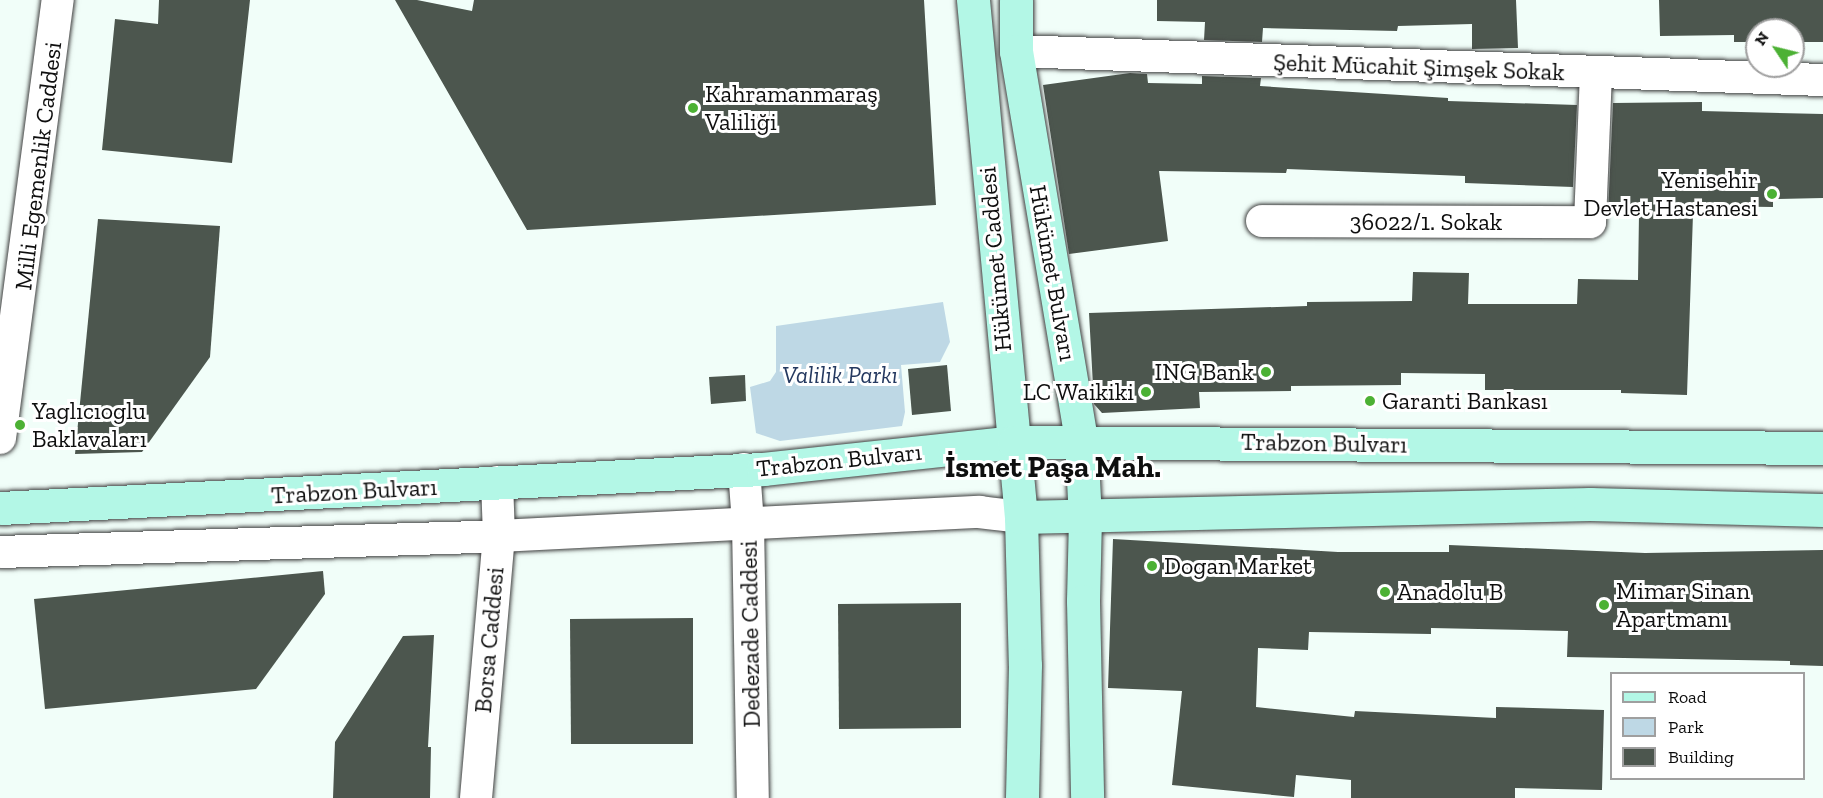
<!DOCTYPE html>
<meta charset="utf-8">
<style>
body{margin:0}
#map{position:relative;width:1823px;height:798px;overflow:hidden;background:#f1fef9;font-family:"Zilla Slab",serif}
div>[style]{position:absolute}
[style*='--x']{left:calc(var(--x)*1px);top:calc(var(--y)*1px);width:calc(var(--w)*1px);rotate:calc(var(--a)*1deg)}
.green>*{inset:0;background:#bed8e5}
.building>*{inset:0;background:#4c564e}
.roads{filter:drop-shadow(0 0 2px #414141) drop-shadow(0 0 2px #414141)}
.street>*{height:32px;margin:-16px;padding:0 16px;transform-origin:16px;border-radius:16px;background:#fff}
.secondary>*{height:33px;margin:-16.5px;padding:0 16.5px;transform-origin:16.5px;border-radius:16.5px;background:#b3f7e6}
.dots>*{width:16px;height:16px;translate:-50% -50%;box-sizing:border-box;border:3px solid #fff;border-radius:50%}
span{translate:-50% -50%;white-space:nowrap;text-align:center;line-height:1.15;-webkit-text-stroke:6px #fff;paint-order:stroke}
.street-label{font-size:24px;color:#0e0e0e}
.poi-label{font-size:24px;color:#0e0e0e}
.left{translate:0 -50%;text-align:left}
.right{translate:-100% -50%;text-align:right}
.park-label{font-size:24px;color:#253960;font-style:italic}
.district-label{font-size:30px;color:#0e0e0e;font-weight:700}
.legend{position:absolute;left:1610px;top:672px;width:195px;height:108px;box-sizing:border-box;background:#fff;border:2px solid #9f9f9f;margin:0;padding:8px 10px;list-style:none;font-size:18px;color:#0e0e0e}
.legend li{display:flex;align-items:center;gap:12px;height:30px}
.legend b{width:30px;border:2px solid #9f9f9f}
.north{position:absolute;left:1745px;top:18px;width:60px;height:60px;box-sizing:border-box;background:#fff;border:2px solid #9f9f9f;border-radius:50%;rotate:305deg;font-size:16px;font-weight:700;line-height:24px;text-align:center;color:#0e0e0e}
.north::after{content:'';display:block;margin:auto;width:21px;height:27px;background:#4cb134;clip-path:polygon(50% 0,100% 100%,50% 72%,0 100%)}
</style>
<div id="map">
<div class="green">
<div style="clip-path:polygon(943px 302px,950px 342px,940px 362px,901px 365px,905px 412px,902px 426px,780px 441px,756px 433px,750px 387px,770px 381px,776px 372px,776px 326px)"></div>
</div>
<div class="building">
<div style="clip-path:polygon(159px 0,250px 0,232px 163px,102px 150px,115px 19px,158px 24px)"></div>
<div style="clip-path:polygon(395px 0,417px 0,472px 11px,474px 0,924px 0,936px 205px,527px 230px)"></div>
<div style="clip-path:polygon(1157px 0,1516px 0,1518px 48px,1472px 49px,1472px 24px,1398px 26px,1397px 31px,1263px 28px,1262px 42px,1204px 40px,1205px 22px,1157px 21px)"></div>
<div style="clip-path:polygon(1659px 0,1823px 0,1823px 42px,1793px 42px,1793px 30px,1757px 30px,1757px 42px,1734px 42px,1734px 35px,1660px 36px)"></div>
<div style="clip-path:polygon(1130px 73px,1147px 74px,1148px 83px,1202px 84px,1202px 76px,1261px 78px,1260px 86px,1289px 88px,1448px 98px,1448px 101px,1577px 105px,1573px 187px,1465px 183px,1465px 176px,1287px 169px,1286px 173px,1159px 171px,1168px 241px,1069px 254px,1043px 85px)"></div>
<div style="clip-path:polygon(1702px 102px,1702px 111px,1823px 114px,1823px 198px,1773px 199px,1773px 207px,1702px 206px,1702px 214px,1693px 214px,1687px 395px,1621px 393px,1621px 390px,1485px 390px,1485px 374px,1401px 373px,1401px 385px,1291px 386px,1291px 391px,1199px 392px,1200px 408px,1102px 413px,1094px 404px,1089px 313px,1307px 306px,1307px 302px,1412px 301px,1413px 272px,1469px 273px,1468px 304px,1577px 304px,1578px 279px,1638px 280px,1639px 214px,1608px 214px,1613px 103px)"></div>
<div style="clip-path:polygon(98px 219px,220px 226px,210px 357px,142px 452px,75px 454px)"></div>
<div style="clip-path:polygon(947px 365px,951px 411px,912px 415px,908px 369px)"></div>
<div style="clip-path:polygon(745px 375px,746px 401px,711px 404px,709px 377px)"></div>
<div style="clip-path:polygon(1113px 539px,1338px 552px,1449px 552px,1449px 545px,1645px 553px,1823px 550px,1823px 666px,1790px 665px,1790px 661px,1567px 657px,1568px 631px,1431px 628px,1431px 634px,1309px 632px,1308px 650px,1258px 648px,1256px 707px,1354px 717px,1355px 711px,1496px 718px,1496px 707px,1604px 710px,1602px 790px,1515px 788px,1515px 798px,1351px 798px,1351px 780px,1296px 775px,1294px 797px,1172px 785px,1182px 691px,1108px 688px)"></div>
<div style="clip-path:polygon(323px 571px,325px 594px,256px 689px,45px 709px,34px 599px)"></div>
<div style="clip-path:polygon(961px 603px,961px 728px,839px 729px,838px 604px)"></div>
<div style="clip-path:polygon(693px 618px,693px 744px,571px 744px,570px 619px)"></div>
<div style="clip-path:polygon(434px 635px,428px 747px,431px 747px,430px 798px,333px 798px,335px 742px,403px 636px)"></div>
</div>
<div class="roads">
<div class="street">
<div style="--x:1016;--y:51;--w:808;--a:2.06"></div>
<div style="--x:1262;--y:221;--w:328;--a:0.2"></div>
<div style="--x:1590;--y:222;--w:149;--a:-87.7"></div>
<div style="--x:0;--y:438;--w:442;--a:-82.5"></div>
<div style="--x:744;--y:469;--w:54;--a:85.8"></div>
<div style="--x:748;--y:523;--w:275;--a:89"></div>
<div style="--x:0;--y:552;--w:499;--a:-1.8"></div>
<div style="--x:499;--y:536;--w:481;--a:-2.9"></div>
<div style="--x:979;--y:512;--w:42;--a:6.8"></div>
<div style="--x:476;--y:798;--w:263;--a:-85"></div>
<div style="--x:499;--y:536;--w:54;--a:-92.1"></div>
</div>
<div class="secondary">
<div style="--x:973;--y:0;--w:519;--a:84.7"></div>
<div style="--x:1021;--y:517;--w:148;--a:88.5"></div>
<div style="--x:1025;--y:665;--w:133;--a:91.3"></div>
<div style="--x:1016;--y:0;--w:51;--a:90"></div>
<div style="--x:1016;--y:51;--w:394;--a:80.5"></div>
<div style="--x:1081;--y:440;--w:78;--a:87.1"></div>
<div style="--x:1085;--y:518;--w:83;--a:91.4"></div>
<div style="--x:1083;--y:601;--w:197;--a:88.8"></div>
<div style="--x:0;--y:508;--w:764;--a:-2.93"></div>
<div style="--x:763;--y:469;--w:252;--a:-6.1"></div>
<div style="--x:1014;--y:442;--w:809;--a:0.42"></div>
<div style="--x:1021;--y:517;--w:569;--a:-1.31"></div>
<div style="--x:1590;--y:504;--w:233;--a:1.5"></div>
</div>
</div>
<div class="dots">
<div style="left:693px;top:108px;background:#4cb134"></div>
<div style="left:1772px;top:194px;background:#4cb134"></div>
<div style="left:1266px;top:372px;background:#4cb134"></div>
<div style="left:1146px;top:392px;background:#4cb134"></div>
<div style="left:1370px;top:401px;background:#4cb134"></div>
<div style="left:20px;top:425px;background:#4cb134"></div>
<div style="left:1152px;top:566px;background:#4cb134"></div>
<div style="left:1385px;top:592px;background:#4cb134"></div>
<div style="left:1604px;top:605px;background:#4cb134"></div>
</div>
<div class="street-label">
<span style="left:1419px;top:67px;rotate:2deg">Şehit Mücahit Şimşek Sokak</span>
<span style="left:38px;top:166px;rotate:-83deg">Milli Egemenlik Caddesi</span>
<span style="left:1426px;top:222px">36022/1. Sokak</span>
<span style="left:995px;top:259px;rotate:-95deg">Hükümet Caddesi</span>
<span style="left:1053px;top:273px;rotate:80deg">Hükümet Bulvarı</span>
<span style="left:1324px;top:443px;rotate:1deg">Trabzon Bulvarı</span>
<span style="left:839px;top:460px;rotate:-6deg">Trabzon Bulvarı</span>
<span style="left:354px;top:491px;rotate:-3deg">Trabzon Bulvarı</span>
<span style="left:750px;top:634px;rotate:-91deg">Dedezade Caddesi</span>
<span style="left:489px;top:640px;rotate:-85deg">Borsa Caddesi</span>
</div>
<div class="poi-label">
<span class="left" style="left:705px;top:108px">Kahramanmaraş<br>Valiliği</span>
<span class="right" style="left:1758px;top:194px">Yenisehir<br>Devlet Hastanesi</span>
<span class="right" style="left:1254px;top:372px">ING Bank</span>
<span class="right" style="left:1134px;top:392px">LC Waikiki</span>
<span class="left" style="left:1382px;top:401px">Garanti Bankası</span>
<span class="left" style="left:32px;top:425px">Yaglıcıoglu<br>Baklavaları</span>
<span class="left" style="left:1164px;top:566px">Dogan Market</span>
<span class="left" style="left:1616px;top:605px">Mimar Sinan<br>Apartmanı</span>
<span class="left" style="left:1397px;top:592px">Anadolu B</span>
</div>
<div class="park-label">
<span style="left:840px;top:375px">Valilik Parkı</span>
</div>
<div class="district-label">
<span style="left:1053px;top:467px">İsmet Paşa Mah.</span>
</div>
<ul class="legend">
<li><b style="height:8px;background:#b3f7e6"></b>Road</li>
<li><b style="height:16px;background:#bed8e5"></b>Park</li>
<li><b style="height:16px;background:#4c564e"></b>Building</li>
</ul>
<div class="north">N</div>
</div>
